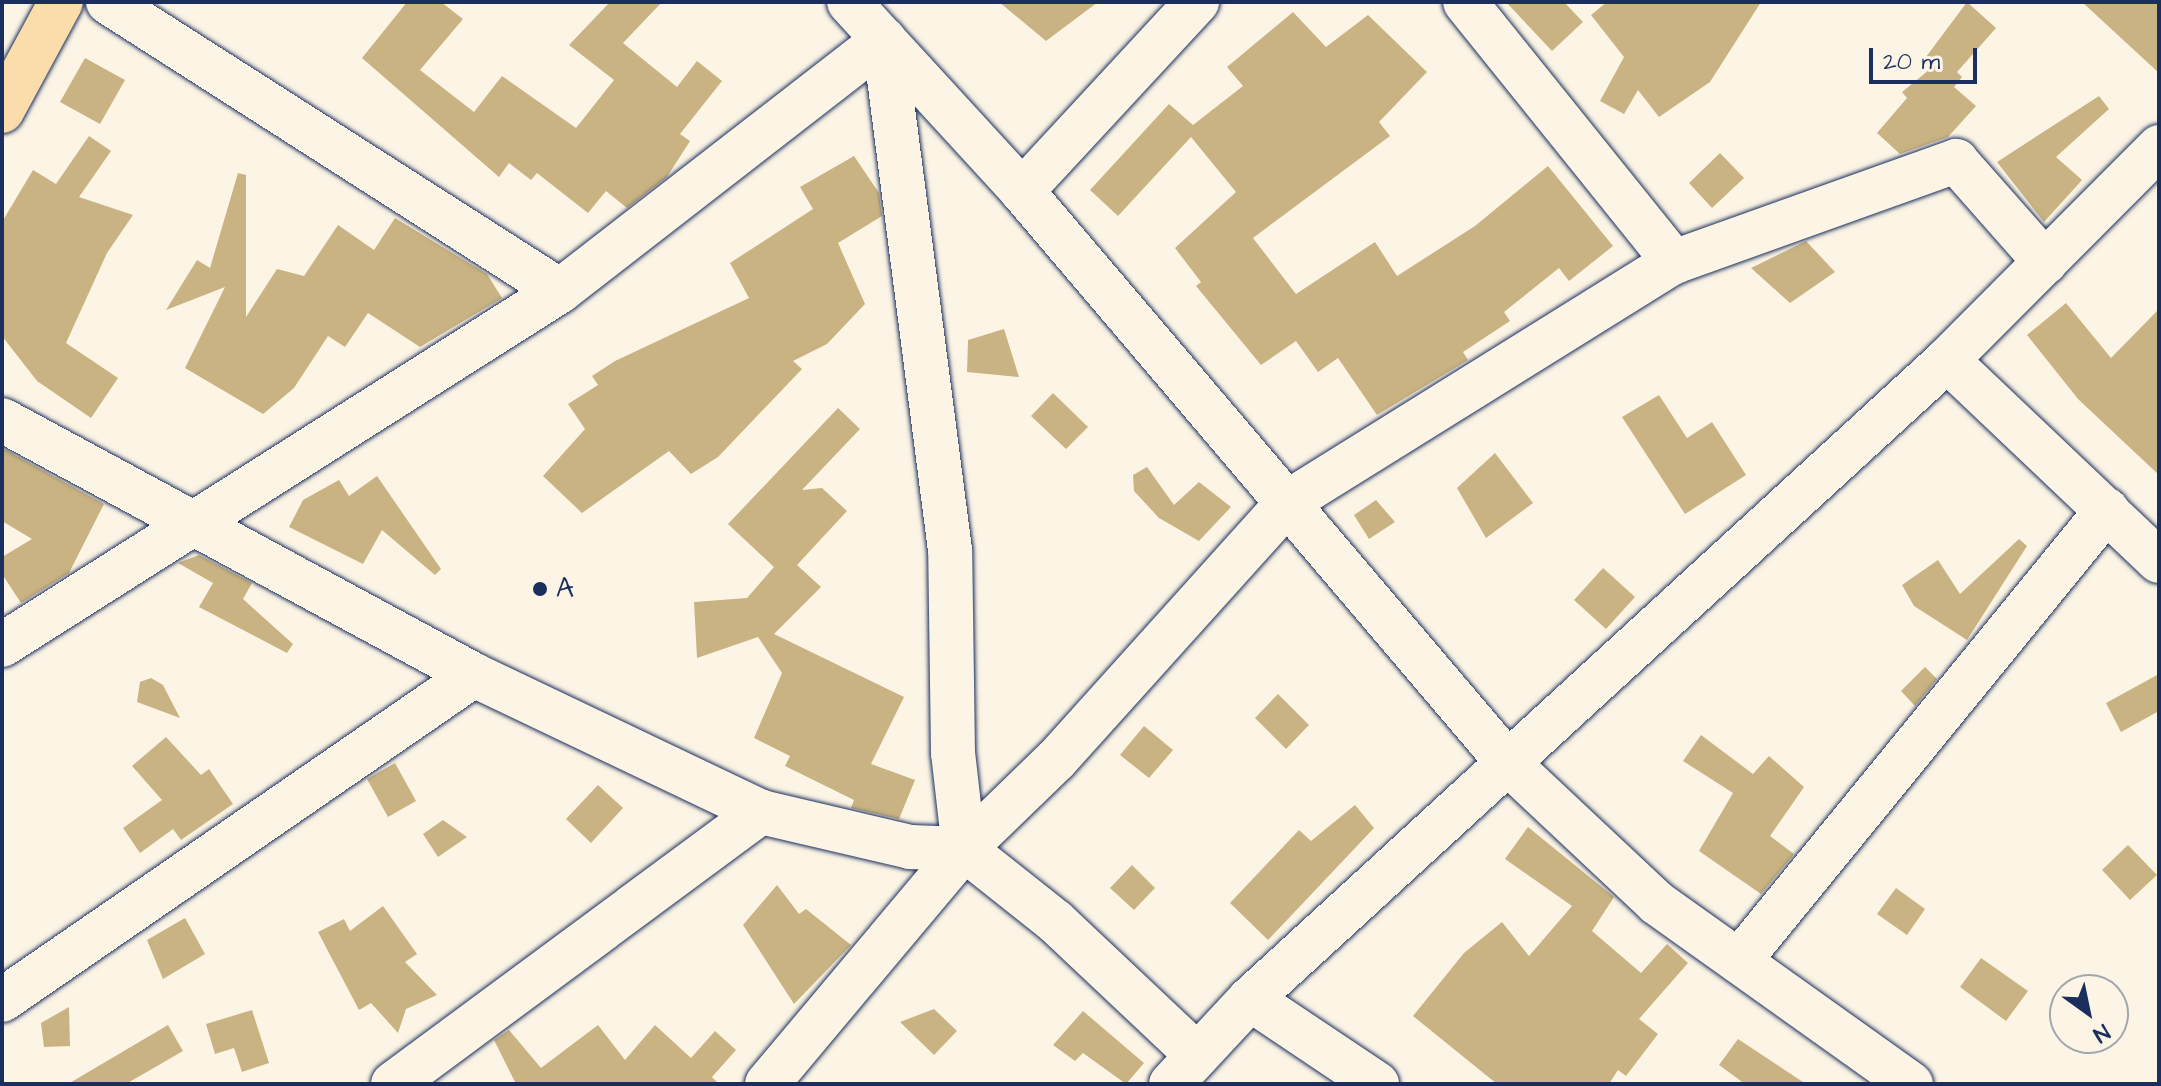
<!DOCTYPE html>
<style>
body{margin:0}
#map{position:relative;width:2161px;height:1086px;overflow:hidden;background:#fcf5e5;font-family:"Architects Daughter",sans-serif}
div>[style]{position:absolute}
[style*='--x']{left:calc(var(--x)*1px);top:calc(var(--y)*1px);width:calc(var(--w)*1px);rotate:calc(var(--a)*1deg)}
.building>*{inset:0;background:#cab382}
.roads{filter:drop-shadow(0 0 2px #1b2f5e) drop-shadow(0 0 2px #1b2f5e)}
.minor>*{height:44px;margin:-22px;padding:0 22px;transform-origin:22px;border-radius:22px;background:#fcf5e5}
.major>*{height:44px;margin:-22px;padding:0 22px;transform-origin:22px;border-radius:22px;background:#fbddab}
.dots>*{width:22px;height:22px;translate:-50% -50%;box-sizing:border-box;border:4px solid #fcf5e5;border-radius:50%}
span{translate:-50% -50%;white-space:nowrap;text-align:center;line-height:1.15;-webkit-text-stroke:6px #fcf5e5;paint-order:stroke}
.poi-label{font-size:28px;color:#1b2f5e}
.left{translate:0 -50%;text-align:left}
.frame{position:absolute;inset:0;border:4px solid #1b2f5e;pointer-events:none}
.north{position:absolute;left:2049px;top:974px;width:80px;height:80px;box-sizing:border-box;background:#fcf5e5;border:2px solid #a2a6af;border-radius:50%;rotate:147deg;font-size:22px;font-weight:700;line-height:32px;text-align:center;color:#1b2f5e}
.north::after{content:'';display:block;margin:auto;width:28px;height:36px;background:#1b2f5e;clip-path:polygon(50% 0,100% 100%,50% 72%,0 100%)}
.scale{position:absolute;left:1869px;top:48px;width:108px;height:36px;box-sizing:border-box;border:4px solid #1b2f5e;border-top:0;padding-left:10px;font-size:24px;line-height:28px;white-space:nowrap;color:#1b2f5e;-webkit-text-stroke:6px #fcf5e5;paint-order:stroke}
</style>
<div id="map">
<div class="building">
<div style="clip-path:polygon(407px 2px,441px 2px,463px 19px,420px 70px,474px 112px,502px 76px,576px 128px,614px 80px,569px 45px,610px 2px,662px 2px,623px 43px,677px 87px,697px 61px,722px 81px,680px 134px,690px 141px,667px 177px,627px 208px,606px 191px,588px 213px,537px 173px,531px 180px,509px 163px,499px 177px,362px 58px)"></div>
<div style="clip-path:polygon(999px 2px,1098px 2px,1046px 41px)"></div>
<div style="clip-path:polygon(1506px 2px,1564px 2px,1583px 22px,1552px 51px)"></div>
<div style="clip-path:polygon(1607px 2px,1761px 2px,1710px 82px,1659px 117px,1638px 90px,1624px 114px,1600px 101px,1624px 57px,1591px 15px)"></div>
<div style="clip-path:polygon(1967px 2px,1996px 28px,1957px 72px,1962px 77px,1954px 87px,1976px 106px,1948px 137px,1900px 154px,1877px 133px,1907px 98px,1902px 92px,1935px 65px,1926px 57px)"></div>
<div style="clip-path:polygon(2082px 2px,2159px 2px,2159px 73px)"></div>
<div style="clip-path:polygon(1293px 12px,1326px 47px,1368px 15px,1427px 72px,1379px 122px,1390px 136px,1253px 238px,1296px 294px,1375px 242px,1397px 276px,1475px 226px,1548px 166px,1613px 246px,1569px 281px,1559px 268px,1504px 312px,1510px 321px,1463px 352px,1468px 360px,1377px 415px,1338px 358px,1318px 372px,1296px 341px,1261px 365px,1196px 286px,1201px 282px,1175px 248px,1236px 192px,1191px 137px,1118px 216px,1090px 190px,1169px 104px,1193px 125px,1243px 86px,1227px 67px)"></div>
<div style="clip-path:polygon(85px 58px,125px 80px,100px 124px,60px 102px)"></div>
<div style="clip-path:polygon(2099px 96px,2109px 109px,2056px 157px,2082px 180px,2044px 222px,1997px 162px)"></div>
<div style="clip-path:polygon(89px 136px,111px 151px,79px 197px,133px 215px,107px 253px,66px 343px,118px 378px,91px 418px,37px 381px,2px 336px,2px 222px,33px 170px,56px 184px)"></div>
<div style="clip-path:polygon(1720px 153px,1744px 178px,1712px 208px,1689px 183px)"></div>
<div style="clip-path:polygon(854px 156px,879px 193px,882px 216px,838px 243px,865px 304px,827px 344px,793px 361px,802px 369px,718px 457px,691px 474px,669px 451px,582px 513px,543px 476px,585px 429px,568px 404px,598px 385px,592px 376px,615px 361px,749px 298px,730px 263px,813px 209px,800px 187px)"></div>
<div style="clip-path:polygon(238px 173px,246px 175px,246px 317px,277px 269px,304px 276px,338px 225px,374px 250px,395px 218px,487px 274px,502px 298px,420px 347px,368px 313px,345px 347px,328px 336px,294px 388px,263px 414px,185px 368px,225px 287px,166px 310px,197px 260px,210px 268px)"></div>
<div style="clip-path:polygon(1806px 241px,1835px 272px,1790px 303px,1751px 268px)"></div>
<div style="clip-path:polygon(2066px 303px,2111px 358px,2159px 309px,2159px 475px,2078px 399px,2027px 335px)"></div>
<div style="clip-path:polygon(1004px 329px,1019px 377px,967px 372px,968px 340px)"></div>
<div style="clip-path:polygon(1053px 393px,1088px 427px,1066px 449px,1031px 416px)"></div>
<div style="clip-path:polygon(1659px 395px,1687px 438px,1712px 422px,1746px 475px,1685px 514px,1622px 417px)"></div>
<div style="clip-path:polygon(838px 408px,860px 429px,802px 490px,822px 488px,847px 511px,797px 565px,821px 587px,774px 634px,904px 697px,871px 764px,915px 780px,899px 819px,851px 808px,854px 800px,785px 766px,790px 756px,754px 738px,782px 673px,758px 637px,697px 658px,694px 602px,747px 598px,774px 567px,728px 524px)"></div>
<div style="clip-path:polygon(2px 448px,104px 504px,69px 573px,21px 603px,2px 574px,2px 557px,32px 539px,2px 521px)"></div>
<div style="clip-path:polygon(1495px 453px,1533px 503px,1486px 538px,1457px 488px)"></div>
<div style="clip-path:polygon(1147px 467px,1174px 505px,1199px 482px,1231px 507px,1199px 541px,1159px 518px,1134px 491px,1133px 475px)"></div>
<div style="clip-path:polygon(377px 476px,441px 569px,435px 575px,382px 530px,363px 564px,289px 527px,303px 500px,339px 480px,349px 496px)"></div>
<div style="clip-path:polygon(1376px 500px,1395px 522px,1369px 539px,1354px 515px)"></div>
<div style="clip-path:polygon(2019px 539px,2027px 546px,1967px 640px,1914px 606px,1902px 585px,1938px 560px,1960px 594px)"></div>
<div style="clip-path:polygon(199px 555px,252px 583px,243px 599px,293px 644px,287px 653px,199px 607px,213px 583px,178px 563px)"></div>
<div style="clip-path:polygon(1603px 568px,1635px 597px,1606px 629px,1574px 600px)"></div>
<div style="clip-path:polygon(1925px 667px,1937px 679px,1915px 706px,1901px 691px)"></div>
<div style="clip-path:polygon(2159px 674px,2159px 711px,2121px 732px,2106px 703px)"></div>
<div style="clip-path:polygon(151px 678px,163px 685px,180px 718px,137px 702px,140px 682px)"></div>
<div style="clip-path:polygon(1278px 694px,1309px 725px,1286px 749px,1255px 718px)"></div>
<div style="clip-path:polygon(1144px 726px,1173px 750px,1149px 778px,1120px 755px)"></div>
<div style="clip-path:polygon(1701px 735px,1753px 774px,1769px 756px,1804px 787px,1770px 836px,1794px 854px,1761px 894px,1699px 851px,1733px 793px,1683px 761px)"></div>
<div style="clip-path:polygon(166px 737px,201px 775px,209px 769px,233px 804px,181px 840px,173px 829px,140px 853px,123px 828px,162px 800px,132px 766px)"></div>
<div style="clip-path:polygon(395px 763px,416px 801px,388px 817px,367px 779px)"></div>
<div style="clip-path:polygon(598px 785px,623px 808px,591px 843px,566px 819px)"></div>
<div style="clip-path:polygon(1355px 805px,1374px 828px,1268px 940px,1230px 903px,1299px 830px,1311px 841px)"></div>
<div style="clip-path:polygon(443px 820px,467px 837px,438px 857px,423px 834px)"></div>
<div style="clip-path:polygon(1528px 827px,1614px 897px,1592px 931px,1641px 973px,1667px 944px,1688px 963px,1639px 1019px,1658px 1034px,1626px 1076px,1618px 1070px,1609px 1084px,1497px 1084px,1413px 1016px,1464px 953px,1502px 922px,1529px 956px,1572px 906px,1505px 859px)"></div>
<div style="clip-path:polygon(2128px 845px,2157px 875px,2130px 900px,2102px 870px)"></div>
<div style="clip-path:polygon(1132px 865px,1155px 888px,1134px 910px,1110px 888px)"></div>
<div style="clip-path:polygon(777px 885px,799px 914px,806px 909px,851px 945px,794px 1004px,743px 925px)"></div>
<div style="clip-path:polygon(1896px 888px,1925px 909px,1907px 935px,1877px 914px)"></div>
<div style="clip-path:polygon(383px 906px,417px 954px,405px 962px,437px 995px,406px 1009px,398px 1033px,371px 1003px,359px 1010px,318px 932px,344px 919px,350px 931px)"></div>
<div style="clip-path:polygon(185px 918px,205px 954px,163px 979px,147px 940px)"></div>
<div style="clip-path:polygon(1981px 958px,2028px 991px,2006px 1021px,1960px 987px)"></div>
<div style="clip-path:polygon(69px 1007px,70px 1046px,44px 1047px,41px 1023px)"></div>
<div style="clip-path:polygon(934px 1009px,957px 1031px,934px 1055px,900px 1022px)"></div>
<div style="clip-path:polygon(252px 1010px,269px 1063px,242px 1072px,234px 1048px,215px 1054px,206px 1024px)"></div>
<div style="clip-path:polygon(1083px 1011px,1144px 1063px,1126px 1084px,1083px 1053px,1075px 1061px,1053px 1045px)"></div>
<div style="clip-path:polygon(168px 1025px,183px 1051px,126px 1084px,68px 1084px)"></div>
<div style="clip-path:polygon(598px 1025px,625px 1060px,655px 1025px,691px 1058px,715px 1031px,736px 1050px,712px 1077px,719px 1084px,516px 1084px,494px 1040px,509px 1030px,541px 1068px)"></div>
<div style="clip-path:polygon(1738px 1039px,1806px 1084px,1745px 1084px,1719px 1065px)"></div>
</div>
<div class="roads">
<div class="minor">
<div style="--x:108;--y:2;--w:536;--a:32.59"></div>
<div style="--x:849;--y:2;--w:256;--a:47.5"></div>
<div style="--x:1022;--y:191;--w:752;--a:49.64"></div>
<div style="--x:1509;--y:764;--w:203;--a:43.2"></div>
<div style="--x:1657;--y:903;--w:312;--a:35.5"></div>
<div style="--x:1465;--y:2;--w:334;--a:51.2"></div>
<div style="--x:1022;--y:191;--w:258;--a:-47.2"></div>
<div style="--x:1947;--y:360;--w:292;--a:43.5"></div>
<div style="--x:2;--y:420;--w:536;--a:28.38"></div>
<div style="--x:474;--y:675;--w:318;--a:25.5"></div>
<div style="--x:761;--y:812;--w:153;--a:13.2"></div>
<div style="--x:910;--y:847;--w:54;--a:2.1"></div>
<div style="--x:964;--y:849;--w:117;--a:38.4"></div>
<div style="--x:1056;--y:922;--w:194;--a:43.3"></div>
<div style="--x:2;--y:645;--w:661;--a:-32.39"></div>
<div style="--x:560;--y:291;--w:410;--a:-37.8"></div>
<div style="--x:964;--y:849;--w:128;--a:-44.1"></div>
<div style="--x:1056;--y:760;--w:347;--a:-48"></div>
<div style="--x:1288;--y:502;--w:455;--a:-31.9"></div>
<div style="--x:1674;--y:262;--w:300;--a:-19.7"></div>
<div style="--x:1956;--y:161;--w:135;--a:48.6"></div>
<div style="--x:1739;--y:961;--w:582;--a:-50.79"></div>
<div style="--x:1250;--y:999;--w:153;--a:33.8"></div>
<div style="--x:2;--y:1000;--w:573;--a:-34.55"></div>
<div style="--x:393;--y:1084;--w:458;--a:-36.5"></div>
<div style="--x:767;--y:1084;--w:307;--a:-50"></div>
<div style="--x:964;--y:849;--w:97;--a:-96.5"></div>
<div style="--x:953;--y:753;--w:203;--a:-90.8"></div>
<div style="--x:950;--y:550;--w:514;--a:-97.37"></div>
<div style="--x:1171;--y:1084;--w:116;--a:-47.1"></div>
<div style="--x:1250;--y:999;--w:946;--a:-42.51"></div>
<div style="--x:1947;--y:360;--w:301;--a:-45.1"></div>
</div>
<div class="major">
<div style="--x:2;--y:111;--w:124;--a:-61.6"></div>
</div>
</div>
<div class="dots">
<div style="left:540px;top:589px;background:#1b2f5e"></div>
</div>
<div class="poi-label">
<span class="left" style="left:556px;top:589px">A</span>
</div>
<div class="frame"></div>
<div class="north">N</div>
<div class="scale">20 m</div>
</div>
